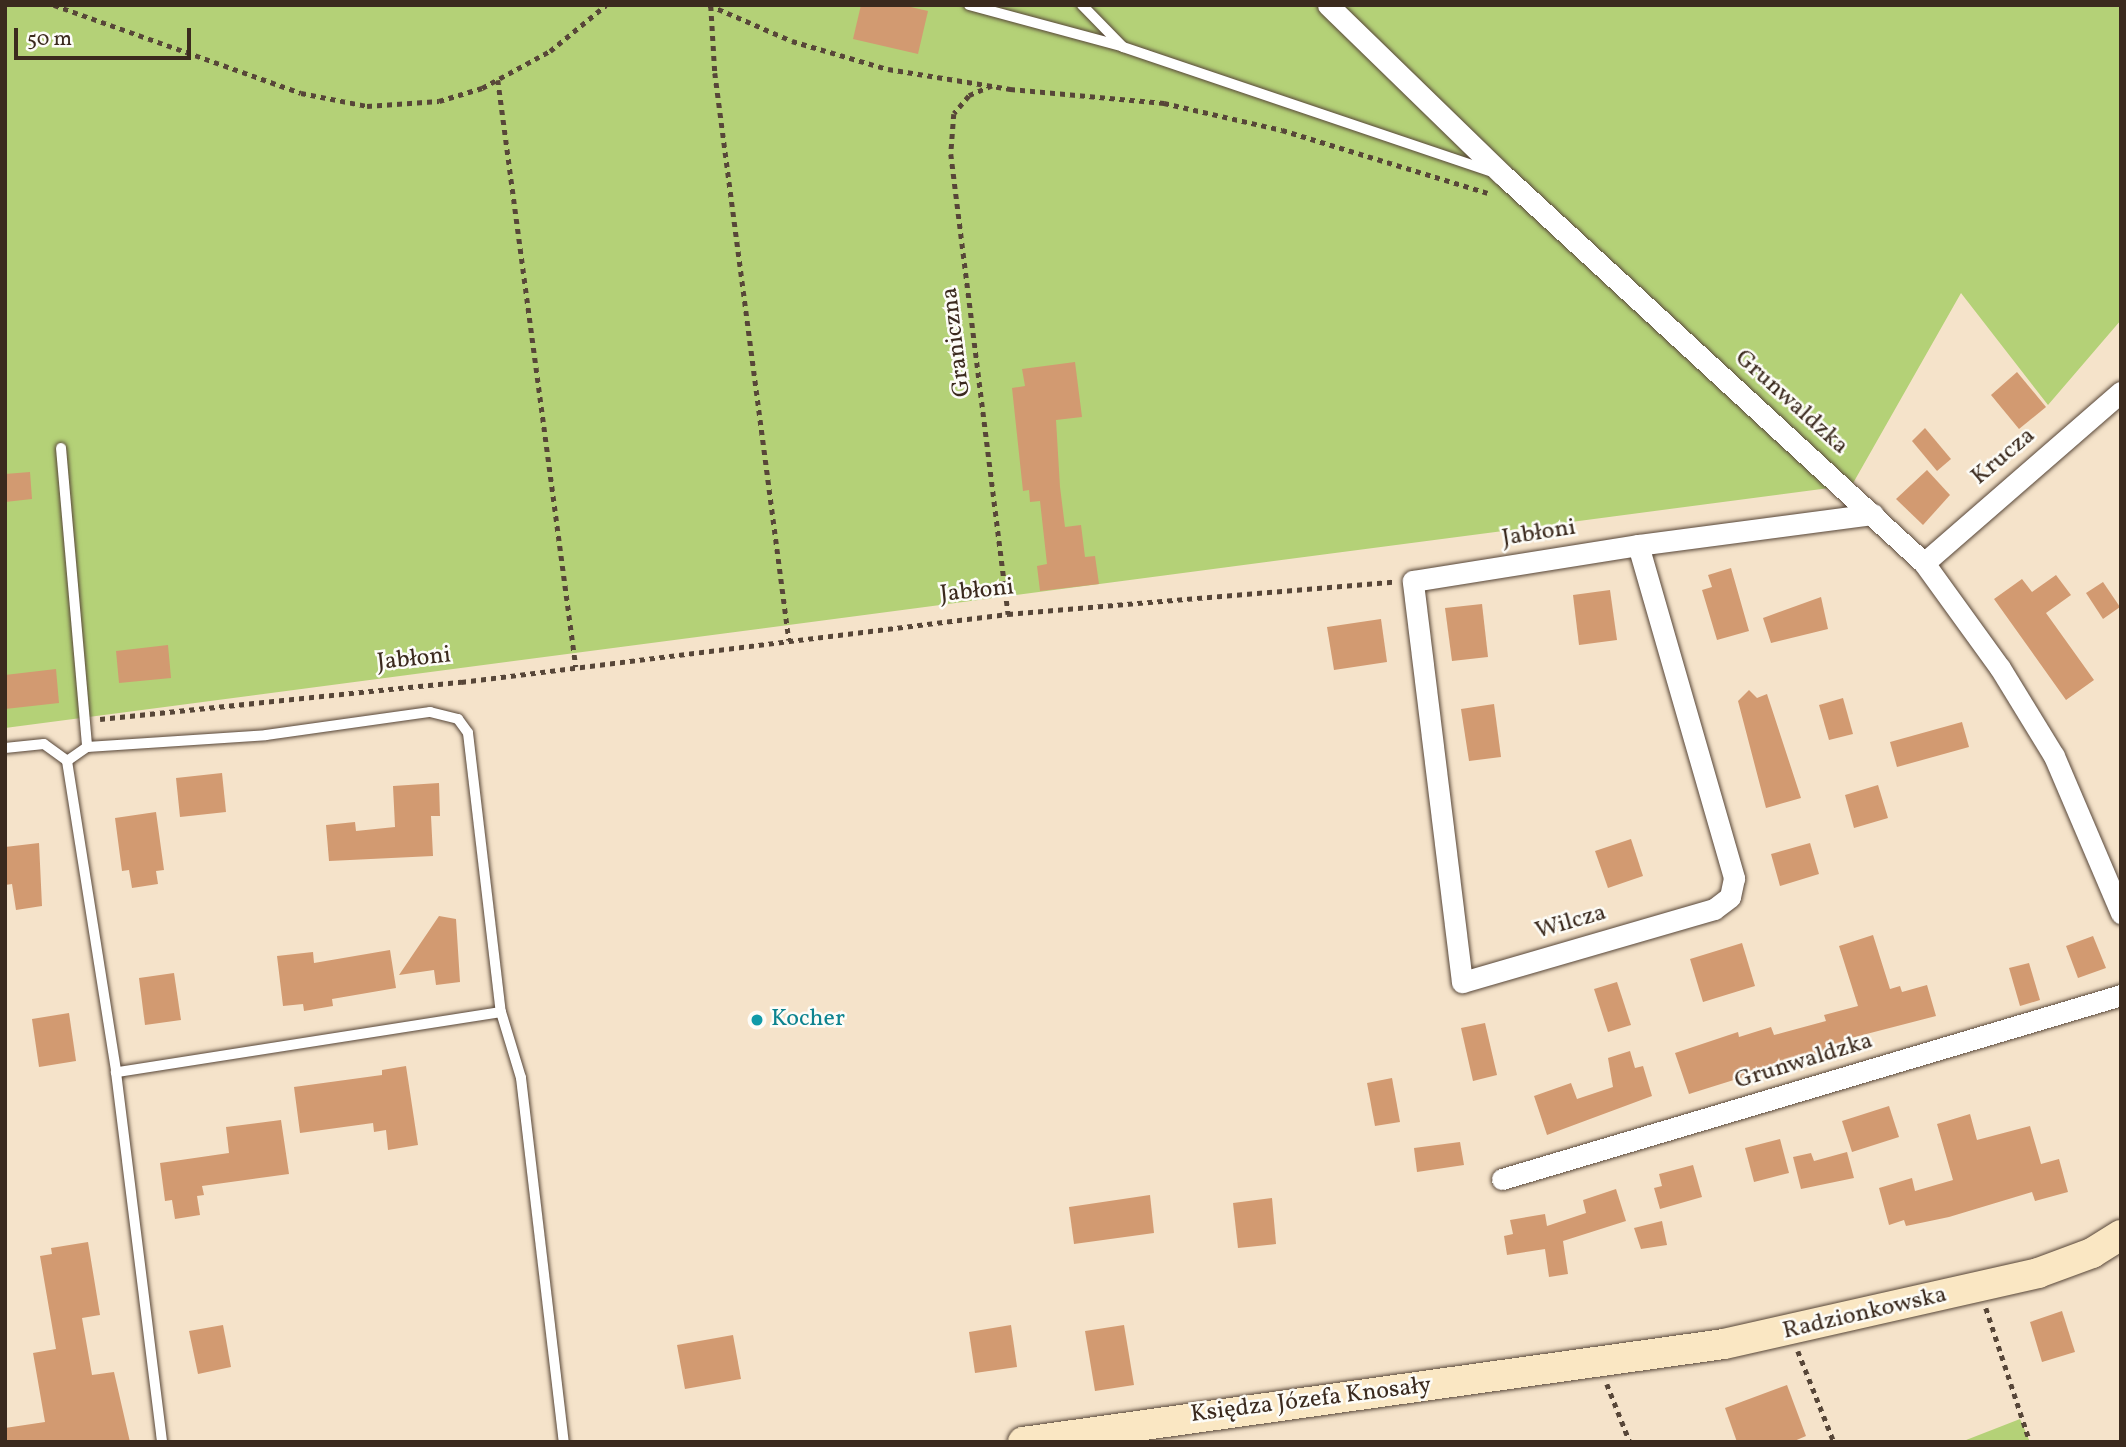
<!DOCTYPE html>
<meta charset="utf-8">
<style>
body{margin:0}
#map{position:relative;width:2126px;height:1447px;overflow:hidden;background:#f5e3ca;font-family:Vollkorn,serif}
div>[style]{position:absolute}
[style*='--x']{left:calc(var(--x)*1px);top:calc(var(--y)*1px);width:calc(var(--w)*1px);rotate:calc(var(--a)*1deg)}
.green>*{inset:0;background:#b4d177}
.building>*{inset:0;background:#d29a71}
.path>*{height:4.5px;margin-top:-2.25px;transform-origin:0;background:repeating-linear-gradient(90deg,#574638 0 5px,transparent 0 10px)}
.roads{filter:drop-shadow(0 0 2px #574638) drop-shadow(0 0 2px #574638)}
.lane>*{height:10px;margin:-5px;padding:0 5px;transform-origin:5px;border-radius:5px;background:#fff}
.street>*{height:21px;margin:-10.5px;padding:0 10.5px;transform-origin:10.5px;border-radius:10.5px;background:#fff}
.secondary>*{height:30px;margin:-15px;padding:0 15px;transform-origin:15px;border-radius:15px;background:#fae7c3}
.dots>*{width:19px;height:19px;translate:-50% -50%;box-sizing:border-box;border:4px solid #fdfcf7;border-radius:50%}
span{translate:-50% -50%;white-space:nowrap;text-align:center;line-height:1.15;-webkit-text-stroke:5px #fdfcf7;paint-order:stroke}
.street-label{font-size:24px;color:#3b2a1e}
.culture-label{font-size:24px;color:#0d838f}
.left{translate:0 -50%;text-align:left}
.frame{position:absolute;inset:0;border:7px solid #3b2a1e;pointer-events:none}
.scale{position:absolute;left:14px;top:28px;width:177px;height:32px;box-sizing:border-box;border:4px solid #3b2a1e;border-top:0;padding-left:9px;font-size:21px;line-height:24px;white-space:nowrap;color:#3b2a1e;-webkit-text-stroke:5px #fdfcf7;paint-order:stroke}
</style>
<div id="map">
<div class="green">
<div style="clip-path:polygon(5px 5px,2121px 5px,2121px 320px,2048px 405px,1961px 293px,1852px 485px,5px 728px)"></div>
<div style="clip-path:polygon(2020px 1419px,2030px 1442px,1961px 1442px)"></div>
</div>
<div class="building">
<div style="clip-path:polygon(861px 5px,902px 5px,928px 11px,918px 54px,853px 39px)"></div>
<div style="clip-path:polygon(1075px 362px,1082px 417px,1056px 420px,1060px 487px,1065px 527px,1081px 525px,1085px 557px,1095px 556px,1099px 584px,1040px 591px,1037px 566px,1047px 564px,1040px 501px,1030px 502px,1029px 490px,1023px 491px,1012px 388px,1025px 386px,1022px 369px)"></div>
<div style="clip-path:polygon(2017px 372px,2046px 407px,2019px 429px,1991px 395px)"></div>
<div style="clip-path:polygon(1925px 428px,1951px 459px,1937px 471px,1912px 441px)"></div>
<div style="clip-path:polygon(1927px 470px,1950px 495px,1923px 525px,1896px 499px)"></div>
<div style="clip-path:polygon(30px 472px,32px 499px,5px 502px,5px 474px)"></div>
<div style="clip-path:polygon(1731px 568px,1749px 631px,1717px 640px,1702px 590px,1712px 587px,1708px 575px)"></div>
<div style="clip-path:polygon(2056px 575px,2071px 595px,2046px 613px,2094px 680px,2066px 700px,1994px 599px,2022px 579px,2032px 592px)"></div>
<div style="clip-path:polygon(2103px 582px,2120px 607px,2103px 619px,2086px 593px)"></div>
<div style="clip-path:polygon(1610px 590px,1617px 640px,1579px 645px,1573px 595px)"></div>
<div style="clip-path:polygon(1821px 597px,1828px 629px,1771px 643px,1763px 618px)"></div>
<div style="clip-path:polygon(1482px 604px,1488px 657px,1452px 661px,1445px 608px)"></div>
<div style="clip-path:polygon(1381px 619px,1387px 662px,1334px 670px,1327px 627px)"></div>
<div style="clip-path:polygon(168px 645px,171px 678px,119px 683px,116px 651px)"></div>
<div style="clip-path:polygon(56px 669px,59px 703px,5px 709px,5px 675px)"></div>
<div style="clip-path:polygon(1749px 690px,1757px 698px,1767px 694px,1801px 798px,1766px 808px,1738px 701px)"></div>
<div style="clip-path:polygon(1843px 698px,1853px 734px,1829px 740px,1819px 705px)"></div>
<div style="clip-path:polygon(1494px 704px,1501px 757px,1469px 761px,1461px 709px)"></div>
<div style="clip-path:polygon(1962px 722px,1969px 747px,1897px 767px,1890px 742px)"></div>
<div style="clip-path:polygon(222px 773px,226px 812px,180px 817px,176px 778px)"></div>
<div style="clip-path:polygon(439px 783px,440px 816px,431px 816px,433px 856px,329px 861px,326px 825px,355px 822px,356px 831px,395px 827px,393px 786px)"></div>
<div style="clip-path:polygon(1878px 785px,1888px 818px,1854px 828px,1845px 795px)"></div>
<div style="clip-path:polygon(156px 812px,164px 870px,156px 871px,158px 884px,132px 888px,129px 870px,122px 871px,115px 818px)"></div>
<div style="clip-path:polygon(1631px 839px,1643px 876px,1608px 888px,1595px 851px)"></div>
<div style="clip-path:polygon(39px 843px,42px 906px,16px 910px,12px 884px,5px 885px,5px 847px)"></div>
<div style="clip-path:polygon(1810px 843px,1819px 874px,1780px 886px,1771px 854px)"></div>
<div style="clip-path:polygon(439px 916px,456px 919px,460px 982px,436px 985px,434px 970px,399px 975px)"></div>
<div style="clip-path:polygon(1873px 935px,1890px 989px,1900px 986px,1902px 992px,1927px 985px,1936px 1016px,1851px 1038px,1852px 1043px,1689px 1094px,1675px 1053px,1738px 1032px,1739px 1037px,1771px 1027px,1774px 1035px,1826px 1021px,1824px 1015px,1858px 1006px,1839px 946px)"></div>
<div style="clip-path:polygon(2093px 936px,2106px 968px,2078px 978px,2066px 946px)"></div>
<div style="clip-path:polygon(1742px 943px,1755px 986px,1703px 1002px,1690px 959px)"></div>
<div style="clip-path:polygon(390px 950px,396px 988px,332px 999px,333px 1006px,304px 1011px,303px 1004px,283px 1006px,277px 956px,313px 952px,314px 963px)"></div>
<div style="clip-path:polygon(2029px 963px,2040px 1000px,2020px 1006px,2009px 968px)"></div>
<div style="clip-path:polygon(174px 973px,181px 1020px,145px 1025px,139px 978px)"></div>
<div style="clip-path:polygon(1617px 982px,1631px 1025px,1608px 1032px,1594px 989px)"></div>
<div style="clip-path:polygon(69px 1013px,76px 1061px,39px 1067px,32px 1019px)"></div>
<div style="clip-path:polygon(1485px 1023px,1497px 1075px,1473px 1081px,1461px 1028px)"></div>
<div style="clip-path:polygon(1630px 1051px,1635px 1068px,1643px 1066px,1652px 1096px,1547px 1135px,1534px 1096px,1571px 1083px,1577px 1099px,1613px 1087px,1608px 1058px)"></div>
<div style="clip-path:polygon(406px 1066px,418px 1145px,388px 1150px,386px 1130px,374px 1132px,373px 1123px,300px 1133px,294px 1087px,382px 1075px,382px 1070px)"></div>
<div style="clip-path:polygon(1392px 1078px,1400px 1122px,1375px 1126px,1367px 1083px)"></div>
<div style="clip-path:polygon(1889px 1106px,1899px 1137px,1852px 1152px,1842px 1121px)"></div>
<div style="clip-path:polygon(1970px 1114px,1977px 1140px,2030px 1126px,2041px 1164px,2059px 1159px,2068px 1192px,2035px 1201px,2032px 1192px,1949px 1217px,1906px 1226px,1904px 1220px,1889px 1225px,1879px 1188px,1912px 1178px,1915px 1191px,1953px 1180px,1937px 1124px)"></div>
<div style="clip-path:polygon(281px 1120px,289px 1174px,202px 1186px,204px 1195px,197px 1196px,200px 1215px,175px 1219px,172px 1200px,165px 1201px,160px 1163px,229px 1153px,226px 1127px)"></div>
<div style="clip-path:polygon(1780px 1139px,1789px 1173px,1754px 1182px,1745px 1148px)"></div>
<div style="clip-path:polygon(1460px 1142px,1464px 1165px,1417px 1172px,1414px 1148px)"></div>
<div style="clip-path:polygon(1847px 1152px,1854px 1178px,1801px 1189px,1793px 1157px,1811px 1153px,1814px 1161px)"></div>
<div style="clip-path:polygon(1693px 1165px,1702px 1197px,1660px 1209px,1654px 1188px,1662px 1186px,1659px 1174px)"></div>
<div style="clip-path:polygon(1616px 1189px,1626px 1221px,1563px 1241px,1568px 1274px,1549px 1277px,1545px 1249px,1507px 1255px,1504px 1236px,1513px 1234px,1510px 1220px,1545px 1214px,1547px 1226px,1586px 1213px,1583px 1200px)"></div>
<div style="clip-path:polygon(1150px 1195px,1154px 1233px,1074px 1244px,1069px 1207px)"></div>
<div style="clip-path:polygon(1272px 1198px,1276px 1244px,1238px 1248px,1233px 1203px)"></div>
<div style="clip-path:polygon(1662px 1221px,1667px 1245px,1641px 1249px,1634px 1228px)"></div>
<div style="clip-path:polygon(88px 1242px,100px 1315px,82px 1318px,92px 1375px,114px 1372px,130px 1442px,5px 1442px,5px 1428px,45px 1422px,33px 1353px,56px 1349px,40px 1256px,52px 1254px,51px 1248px)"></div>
<div style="clip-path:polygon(2062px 1311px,2075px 1352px,2042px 1362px,2030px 1322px)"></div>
<div style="clip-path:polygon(223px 1325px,231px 1367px,198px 1374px,189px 1331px)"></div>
<div style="clip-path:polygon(1011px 1325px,1017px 1367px,975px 1373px,969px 1332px)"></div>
<div style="clip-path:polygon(1124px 1325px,1134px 1385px,1095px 1391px,1085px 1331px)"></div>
<div style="clip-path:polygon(733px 1335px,741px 1379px,685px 1389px,677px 1345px)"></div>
<div style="clip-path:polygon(1787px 1385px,1806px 1436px,1792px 1442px,1737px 1442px,1725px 1408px)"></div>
</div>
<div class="path">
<div style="--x:54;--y:5;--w:262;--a:19.6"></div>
<div style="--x:301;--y:93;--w:67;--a:11.1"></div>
<div style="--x:367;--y:106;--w:72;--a:-4"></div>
<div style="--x:439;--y:101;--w:45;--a:-16.8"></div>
<div style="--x:482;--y:88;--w:77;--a:-28.6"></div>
<div style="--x:550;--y:51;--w:72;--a:-39.4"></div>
<div style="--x:709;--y:5;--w:90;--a:23.4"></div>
<div style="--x:792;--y:41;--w:100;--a:16.3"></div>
<div style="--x:888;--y:69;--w:124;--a:9.3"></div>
<div style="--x:1010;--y:89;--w:155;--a:5.2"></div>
<div style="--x:1164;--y:103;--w:121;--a:12.9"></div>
<div style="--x:1282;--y:130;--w:215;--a:17"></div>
<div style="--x:711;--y:6;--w:67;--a:86.6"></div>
<div style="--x:715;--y:73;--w:572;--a:82.56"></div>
<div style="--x:498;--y:80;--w:592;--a:82.43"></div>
<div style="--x:992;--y:86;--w:25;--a:157"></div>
<div style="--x:969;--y:96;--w:23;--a:130"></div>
<div style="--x:954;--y:114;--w:40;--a:94.3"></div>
<div style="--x:951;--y:154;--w:464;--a:82.9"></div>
<div style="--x:100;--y:719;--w:363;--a:-5.9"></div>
<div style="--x:461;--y:682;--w:551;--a:-7.09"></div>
<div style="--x:1008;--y:614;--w:386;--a:-4.8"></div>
<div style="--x:1986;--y:1308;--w:141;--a:71.8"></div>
<div style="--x:1798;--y:1351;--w:98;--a:68.4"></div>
<div style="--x:1607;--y:1384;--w:62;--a:68.4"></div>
</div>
<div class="roads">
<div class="lane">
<div style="--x:969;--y:5;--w:157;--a:15.1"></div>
<div style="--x:1082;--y:5;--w:59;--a:45.7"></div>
<div style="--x:1123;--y:47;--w:387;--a:18.7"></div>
<div style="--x:61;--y:448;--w:300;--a:85"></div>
<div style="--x:5;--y:748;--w:39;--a:-6"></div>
<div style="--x:44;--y:744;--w:29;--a:36"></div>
<div style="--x:67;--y:761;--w:24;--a:-35"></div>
<div style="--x:87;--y:747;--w:179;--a:-3.8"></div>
<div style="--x:266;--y:735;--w:166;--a:-8"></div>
<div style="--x:430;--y:712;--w:29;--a:14"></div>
<div style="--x:458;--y:719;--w:17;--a:54"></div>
<div style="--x:468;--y:733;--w:281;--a:83.3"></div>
<div style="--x:501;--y:1012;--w:390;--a:171.1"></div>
<div style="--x:67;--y:761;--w:315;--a:81"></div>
<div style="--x:116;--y:1072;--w:373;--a:82.9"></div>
<div style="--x:501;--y:1012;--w:69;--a:73.1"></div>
<div style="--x:521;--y:1078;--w:367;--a:83.3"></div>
</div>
<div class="street">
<div style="--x:1328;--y:5;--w:244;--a:44.2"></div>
<div style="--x:1503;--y:175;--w:573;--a:42.66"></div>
<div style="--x:1924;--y:563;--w:130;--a:54.1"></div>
<div style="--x:2000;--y:668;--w:103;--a:58.5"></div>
<div style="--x:2054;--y:756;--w:171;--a:66.9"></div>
<div style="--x:1638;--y:545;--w:347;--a:73.9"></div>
<div style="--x:1734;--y:878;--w:19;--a:102"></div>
<div style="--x:1730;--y:897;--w:20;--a:143"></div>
<div style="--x:1714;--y:909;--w:262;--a:163.8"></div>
<div style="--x:1462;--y:982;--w:404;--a:-97"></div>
<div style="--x:1413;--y:581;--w:228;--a:-9.1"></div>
<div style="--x:1638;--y:545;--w:237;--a:-7.5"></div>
<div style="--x:1924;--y:563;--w:261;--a:-41"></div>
<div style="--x:1502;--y:1179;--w:646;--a:-16.55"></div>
</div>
<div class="secondary">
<div style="--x:1023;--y:1442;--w:708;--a:-7.96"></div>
<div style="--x:1724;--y:1344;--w:322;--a:-12.7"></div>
<div style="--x:2038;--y:1273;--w:58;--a:-20.3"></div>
<div style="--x:2092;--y:1253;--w:34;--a:-32"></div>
</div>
</div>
<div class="dots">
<div style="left:757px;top:1020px;background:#0f9aa8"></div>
</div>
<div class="street-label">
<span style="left:957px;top:342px;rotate:-97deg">Graniczna</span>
<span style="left:1791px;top:403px;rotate:42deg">Grunwaldzka</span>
<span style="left:2004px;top:457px;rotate:-40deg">Krucza</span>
<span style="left:1539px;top:534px;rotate:-9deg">Jabłoni</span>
<span style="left:977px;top:592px;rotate:-6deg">Jabłoni</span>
<span style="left:414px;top:660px;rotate:-6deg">Jabłoni</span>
<span style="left:1571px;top:923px;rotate:-16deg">Wilcza</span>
<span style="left:1804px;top:1062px;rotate:-17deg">Grunwaldzka</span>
<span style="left:1865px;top:1314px;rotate:-13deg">Radzionkowska</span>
<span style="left:1311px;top:1401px;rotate:-7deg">Księdza Józefa Knosały</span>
</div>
<div class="culture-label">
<span class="left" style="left:771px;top:1020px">Kocher</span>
</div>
<div class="frame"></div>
<div class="scale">50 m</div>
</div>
